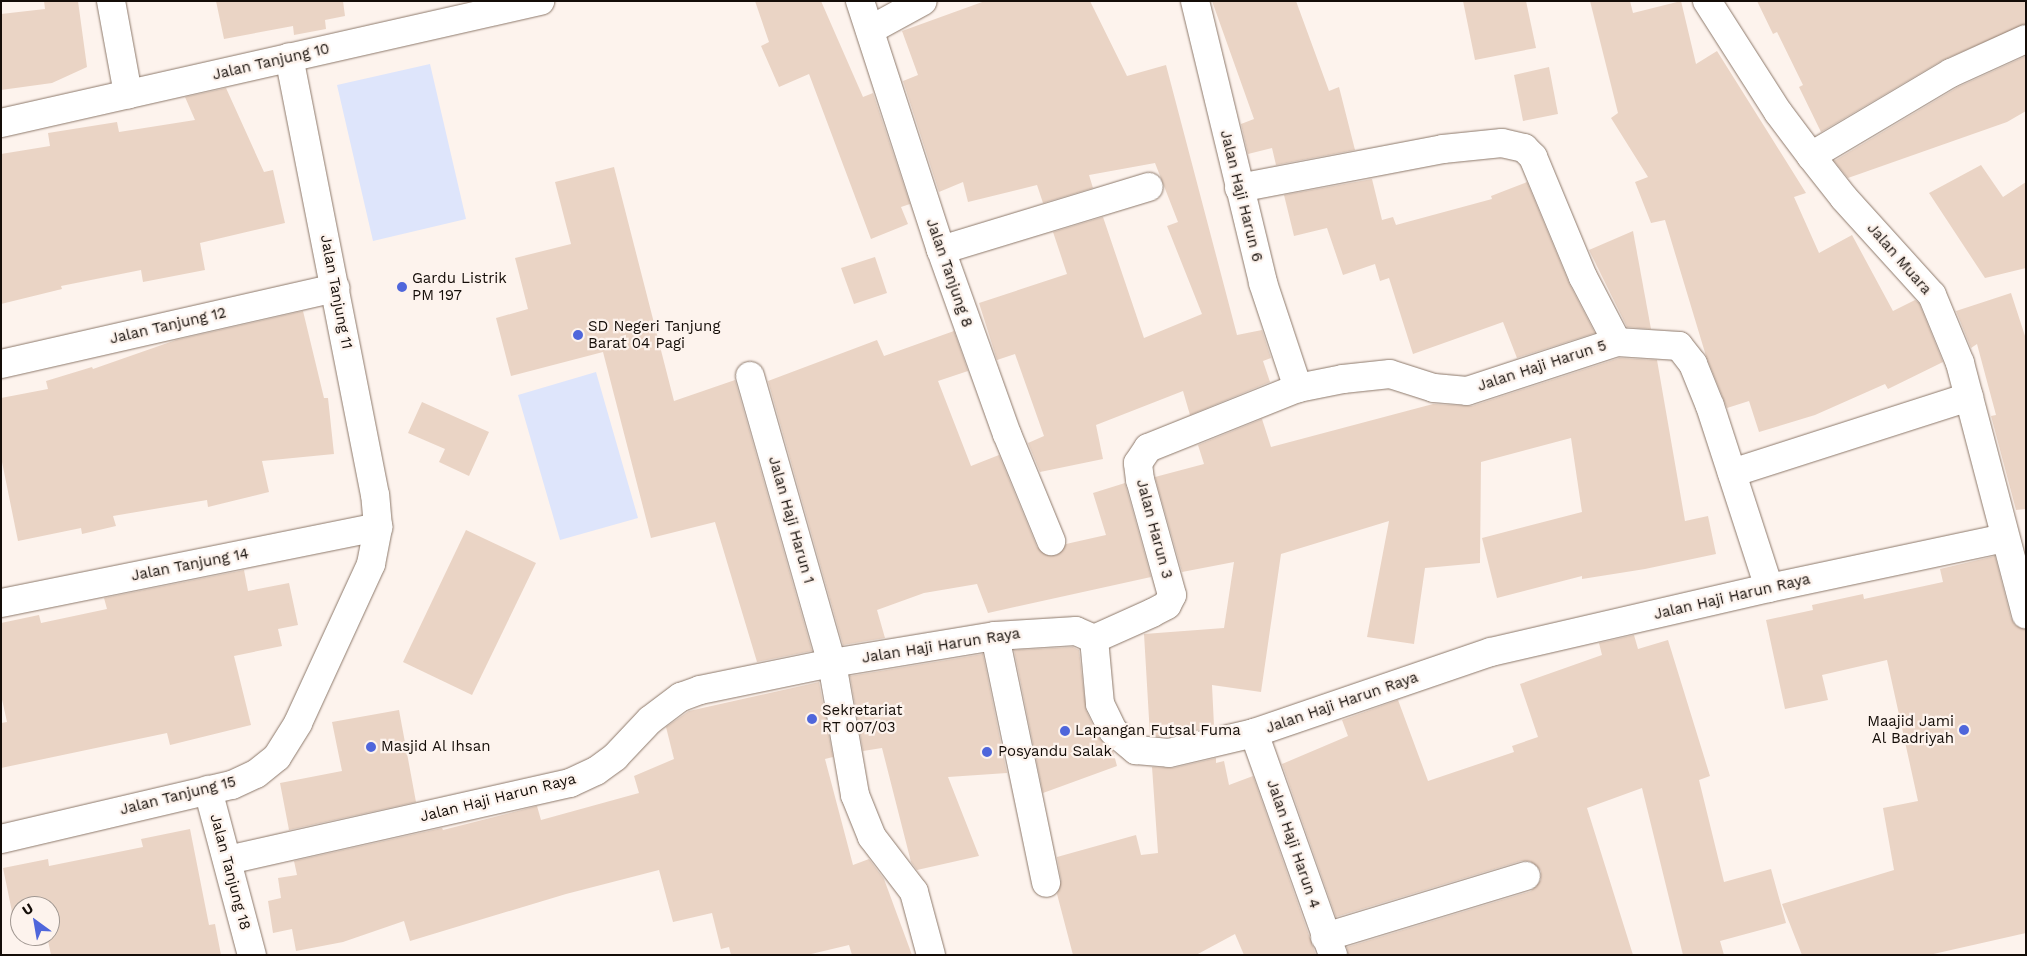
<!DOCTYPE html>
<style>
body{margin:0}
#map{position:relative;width:2027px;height:956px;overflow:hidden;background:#fdf3ed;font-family:"Work Sans",sans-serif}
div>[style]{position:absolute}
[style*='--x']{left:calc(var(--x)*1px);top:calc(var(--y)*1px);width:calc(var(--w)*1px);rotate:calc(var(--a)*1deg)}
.green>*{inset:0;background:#dee5fb}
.building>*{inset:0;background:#ead4c5}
.roads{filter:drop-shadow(0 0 1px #8d796b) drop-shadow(0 0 1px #8d796b)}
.minor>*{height:28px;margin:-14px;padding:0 14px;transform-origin:14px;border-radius:14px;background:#fff}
.dots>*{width:14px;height:14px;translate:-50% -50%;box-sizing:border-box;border:2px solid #fdf3ed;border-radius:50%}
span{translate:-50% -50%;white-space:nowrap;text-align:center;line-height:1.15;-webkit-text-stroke:4.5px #fdf3ed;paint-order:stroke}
.street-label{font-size:15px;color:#140d08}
.poi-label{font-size:15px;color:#140d08}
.left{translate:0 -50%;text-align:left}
.right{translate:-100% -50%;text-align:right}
.frame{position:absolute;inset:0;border:2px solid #140d08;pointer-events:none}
.north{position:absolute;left:10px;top:896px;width:50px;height:50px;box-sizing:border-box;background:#fdf3ed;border:1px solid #a09791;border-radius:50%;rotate:328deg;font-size:14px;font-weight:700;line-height:20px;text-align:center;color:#140d08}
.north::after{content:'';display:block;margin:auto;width:18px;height:22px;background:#4f66db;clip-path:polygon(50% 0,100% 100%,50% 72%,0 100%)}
</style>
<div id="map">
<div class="green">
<div style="clip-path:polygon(430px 64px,466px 219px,373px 241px,337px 85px)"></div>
<div style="clip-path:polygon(596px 372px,638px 518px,560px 540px,518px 395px)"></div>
</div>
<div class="building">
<div style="clip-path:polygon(44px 1px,78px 1px,87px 67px,52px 83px,1px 90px,1px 14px,45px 9px)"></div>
<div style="clip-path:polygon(216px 1px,343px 1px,345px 16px,325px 20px,326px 29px,294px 35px,293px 26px,224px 39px)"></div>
<div style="clip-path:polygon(755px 1px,821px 1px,863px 97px,873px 93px,910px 204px,901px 207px,908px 224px,871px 239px,809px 74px,779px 87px,761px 46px,769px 42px)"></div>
<div style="clip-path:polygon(985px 1px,1090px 1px,1127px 76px,1166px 65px,1237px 335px,1262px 330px,1271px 358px,1263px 361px,1270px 382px,1190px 415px,1183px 391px,1096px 425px,1103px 459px,1040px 472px,1028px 443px,1044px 436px,1015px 354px,997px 360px,979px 303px,1067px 274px,1053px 232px,1103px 217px,1144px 338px,1202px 314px,1167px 226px,1178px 222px,1155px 163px,1089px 175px,1093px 188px,1043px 203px,1037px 185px,968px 202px,963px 182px,939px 192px,903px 81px,918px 75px,902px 31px)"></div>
<div style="clip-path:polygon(1212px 1px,1296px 1px,1329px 91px,1339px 87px,1355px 150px,1276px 165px,1272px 148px,1248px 154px,1241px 124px,1254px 119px)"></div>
<div style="clip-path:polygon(1463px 1px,1526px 1px,1536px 48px,1475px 60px)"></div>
<div style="clip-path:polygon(1590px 1px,1630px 1px,1633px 13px,1681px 1px,1696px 64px,1717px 51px,1806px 193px,1794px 197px,1819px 253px,1852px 235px,1893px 311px,1915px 300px,1919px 303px,1943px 362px,1888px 389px,1885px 384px,1815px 415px,1759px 432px,1749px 401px,1727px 408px,1706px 356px,1665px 220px,1651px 223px,1635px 182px,1648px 177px,1611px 118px,1618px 113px)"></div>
<div style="clip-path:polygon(1757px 1px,2026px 1px,2026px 24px,1943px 60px,1821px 132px,1799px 87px,1803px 85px,1777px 32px,1773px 34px)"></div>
<div style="clip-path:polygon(2026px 56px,2026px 111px,2007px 122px,1848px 178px,1834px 161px,1958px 87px)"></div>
<div style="clip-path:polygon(1549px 67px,1558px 114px,1523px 121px,1514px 75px)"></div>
<div style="clip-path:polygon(226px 88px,264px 172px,273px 170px,285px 223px,200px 243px,205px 270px,143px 282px,141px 270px,61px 286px,62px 289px,1px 304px,1px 154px,50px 146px,48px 133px,117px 122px,119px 132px,195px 120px,185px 97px)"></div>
<div style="clip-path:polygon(1981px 165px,2003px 197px,2026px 182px,2026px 268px,1985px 278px,1929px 193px)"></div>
<div style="clip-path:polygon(614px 167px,674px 401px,735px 380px,812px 651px,757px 662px,715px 522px,651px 538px,603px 352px,511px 376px,496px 318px,528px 309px,515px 258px,571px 244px,555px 182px)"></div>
<div style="clip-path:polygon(1372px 179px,1382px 220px,1393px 217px,1396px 225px,1492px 199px,1491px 196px,1527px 182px,1569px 283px,1595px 333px,1517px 358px,1503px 322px,1413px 354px,1389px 278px,1380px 281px,1375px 264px,1343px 275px,1327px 228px,1294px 236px,1284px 195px)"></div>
<div style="clip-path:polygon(1633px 231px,1651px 329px,1627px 327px,1589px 250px)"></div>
<div style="clip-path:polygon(875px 257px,887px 293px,854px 304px,841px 268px)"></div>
<div style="clip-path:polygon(2011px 293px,2026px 339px,2026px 509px,2016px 510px,1991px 416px,1996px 415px,1977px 344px,1971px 348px,1956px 311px)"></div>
<div style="clip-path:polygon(303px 311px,324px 398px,328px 398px,334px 454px,262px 461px,269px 492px,208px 507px,207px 500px,113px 516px,116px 526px,82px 534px,81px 528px,18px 541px,1px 457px,1px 398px,48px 389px,46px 381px,92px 367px,93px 369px,176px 340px)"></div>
<div style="clip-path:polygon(954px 331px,968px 371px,938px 381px,971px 466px,999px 455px,1037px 547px,1049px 556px,1057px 555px,1066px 544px,1106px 535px,1093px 493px,1125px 483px,1151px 577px,988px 613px,977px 584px,924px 593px,877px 610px,885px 638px,843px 645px,768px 381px,877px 340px,884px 356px)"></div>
<div style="clip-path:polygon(1619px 358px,1657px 360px,1685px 521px,1708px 516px,1716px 554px,1645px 569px,1582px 579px,1582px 576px,1497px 598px,1482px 538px,1582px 512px,1571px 438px,1481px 462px,1480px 563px,1425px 568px,1414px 644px,1367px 637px,1389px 521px,1281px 554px,1261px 692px,1212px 685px,1214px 726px,1168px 737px,1150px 736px,1144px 634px,1224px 628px,1234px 562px,1182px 572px,1155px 477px,1204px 464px,1198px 445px,1262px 419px,1271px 447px,1433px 404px,1472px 406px)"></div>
<div style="clip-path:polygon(422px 402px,489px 432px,469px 476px,439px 462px,445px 449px,408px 433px)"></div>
<div style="clip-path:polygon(466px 530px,536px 563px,472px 695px,403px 662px)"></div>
<div style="clip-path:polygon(1995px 556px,2011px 618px,2015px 625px,2026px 629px,2026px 933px,1929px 955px,1802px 955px,1782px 904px,1894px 870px,1883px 808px,1918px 801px,1887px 660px,1822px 675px,1828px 700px,1785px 709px,1766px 620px,1813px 610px,1812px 605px,1863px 594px,1864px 599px,1943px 582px,1940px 569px)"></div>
<div style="clip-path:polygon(244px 570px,248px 591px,289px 583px,298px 625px,278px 629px,282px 646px,234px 656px,251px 725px,170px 745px,167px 733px,1px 768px,1px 723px,7px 722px,1px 695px,1px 623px,39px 615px,41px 623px,107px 609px,104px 598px)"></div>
<div style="clip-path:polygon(1634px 635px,1638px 649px,1668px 640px,1710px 776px,1699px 780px,1724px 882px,1771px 869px,1786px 923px,1720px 941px,1724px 955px,1683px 955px,1642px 788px,1587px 808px,1633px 955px,1348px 955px,1347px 947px,1531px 891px,1541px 880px,1541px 871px,1530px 861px,1521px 861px,1336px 917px,1282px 764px,1348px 736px,1342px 720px,1398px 700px,1428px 781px,1514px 752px,1512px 746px,1538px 737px,1520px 684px,1602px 655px,1599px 643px)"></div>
<div style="clip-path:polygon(1073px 647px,1079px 650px,1086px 710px,1099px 738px,1113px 751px,1117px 766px,1043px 793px,1014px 650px)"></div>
<div style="clip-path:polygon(983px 654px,1007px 773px,948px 777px,979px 856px,917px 870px,911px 862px,882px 748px,863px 751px,850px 676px)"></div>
<div style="clip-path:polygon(819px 682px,833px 757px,825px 759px,853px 865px,869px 859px,884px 879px,912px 955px,852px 955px,849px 945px,807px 955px,731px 955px,729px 947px,721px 949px,712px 913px,673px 922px,659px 870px,566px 894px,410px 941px,404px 921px,343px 942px,296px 951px,292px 929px,273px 933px,268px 901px,281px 898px,278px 878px,297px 875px,294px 861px,442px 828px,443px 830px,537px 806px,541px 820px,639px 793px,634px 776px,674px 759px,666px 727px,689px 711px)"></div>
<div style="clip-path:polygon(399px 710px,416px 802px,289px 830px,280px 783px,342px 771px,332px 722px)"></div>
<div style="clip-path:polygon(1216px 758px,1216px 763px,1224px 761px,1229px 785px,1253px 776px,1316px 955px,1244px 955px,1235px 934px,1196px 955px,1073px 955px,1057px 894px,1061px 880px,1057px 857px,1136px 835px,1141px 855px,1158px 853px,1152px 767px,1173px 768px)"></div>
<div style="clip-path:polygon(190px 829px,209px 925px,215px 924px,221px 955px,51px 955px,47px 936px,50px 936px,50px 906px,20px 906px,20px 935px,17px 936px,3px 868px,48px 859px,49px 866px,143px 847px,141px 839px)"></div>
</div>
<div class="roads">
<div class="minor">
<div style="--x:111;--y:1;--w:95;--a:79.6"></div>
<div style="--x:860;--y:1;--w:262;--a:72"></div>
<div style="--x:941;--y:250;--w:195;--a:70.3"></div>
<div style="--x:1007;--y:434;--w:116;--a:67.6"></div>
<div style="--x:1195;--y:1;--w:290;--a:76.4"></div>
<div style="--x:1263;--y:283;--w:111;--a:71.6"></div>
<div style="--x:1707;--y:1;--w:132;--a:57.4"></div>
<div style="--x:1778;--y:112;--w:55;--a:53.1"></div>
<div style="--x:1811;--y:156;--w:53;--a:51.8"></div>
<div style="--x:1844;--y:198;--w:131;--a:47.8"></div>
<div style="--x:1932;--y:295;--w:74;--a:67.6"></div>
<div style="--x:1960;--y:363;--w:260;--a:75.3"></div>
<div style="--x:870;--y:30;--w:60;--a:-28.7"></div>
<div style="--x:1;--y:123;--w:553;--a:-12.75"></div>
<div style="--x:1811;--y:156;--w:163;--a:-30.7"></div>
<div style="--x:1951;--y:73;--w:82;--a:-24.4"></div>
<div style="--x:1239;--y:188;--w:208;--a:-10.8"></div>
<div style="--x:1443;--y:149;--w:59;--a:-5.8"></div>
<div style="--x:1502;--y:143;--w:23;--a:13"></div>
<div style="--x:1524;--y:148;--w:13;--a:45"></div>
<div style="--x:1533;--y:157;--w:130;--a:67.4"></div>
<div style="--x:1583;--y:277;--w:73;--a:62.4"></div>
<div style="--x:941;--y:250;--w:217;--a:-16.9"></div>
<div style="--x:1;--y:364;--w:343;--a:-12.8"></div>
<div style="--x:750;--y:376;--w:298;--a:74.1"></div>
<div style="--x:832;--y:663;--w:134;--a:80.1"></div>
<div style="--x:855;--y:795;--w:45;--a:68"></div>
<div style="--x:872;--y:837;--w:69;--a:52.6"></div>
<div style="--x:914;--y:892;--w:65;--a:74.9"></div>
<div style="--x:1732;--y:473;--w:249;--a:-17.8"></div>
<div style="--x:1;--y:603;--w:385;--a:-11.4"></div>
<div style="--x:995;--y:636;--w:252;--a:78.3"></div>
<div style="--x:1094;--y:639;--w:64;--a:-24.1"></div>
<div style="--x:1152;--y:613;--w:17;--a:-28"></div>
<div style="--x:1167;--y:605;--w:11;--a:-63"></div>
<div style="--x:1172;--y:595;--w:119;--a:-105.5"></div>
<div style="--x:1140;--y:480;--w:17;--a:-97"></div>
<div style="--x:1138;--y:463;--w:18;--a:-56"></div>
<div style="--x:1148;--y:448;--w:162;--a:-21.8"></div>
<div style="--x:1298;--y:388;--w:46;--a:-11.3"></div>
<div style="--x:1343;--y:379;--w:47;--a:-6.1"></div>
<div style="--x:1390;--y:374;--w:46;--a:17.7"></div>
<div style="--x:1434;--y:388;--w:33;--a:5"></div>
<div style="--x:1467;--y:391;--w:158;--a:-18.1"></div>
<div style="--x:1617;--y:342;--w:62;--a:3.7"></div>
<div style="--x:1679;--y:346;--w:23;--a:52"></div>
<div style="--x:1693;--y:364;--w:45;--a:68"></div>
<div style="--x:1710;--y:406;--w:191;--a:72"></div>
<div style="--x:1254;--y:733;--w:236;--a:70.4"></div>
<div style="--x:208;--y:790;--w:171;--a:75.1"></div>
<div style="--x:1;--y:839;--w:237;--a:-13.2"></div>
<div style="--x:232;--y:785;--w:26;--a:-25"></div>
<div style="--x:256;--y:774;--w:27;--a:-39"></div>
<div style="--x:277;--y:757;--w:40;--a:-58"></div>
<div style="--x:298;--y:723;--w:175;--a:-65.3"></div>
<div style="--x:371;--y:564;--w:38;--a:-79"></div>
<div style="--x:378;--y:527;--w:32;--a:-95"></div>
<div style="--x:375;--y:495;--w:446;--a:-101.1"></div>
<div style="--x:228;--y:860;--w:351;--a:-12.7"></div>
<div style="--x:570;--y:783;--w:29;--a:-25"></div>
<div style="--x:596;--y:771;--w:24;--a:-36"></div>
<div style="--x:615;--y:757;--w:51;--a:-46.6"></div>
<div style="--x:650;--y:720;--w:39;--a:-37"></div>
<div style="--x:681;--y:697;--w:20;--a:-20"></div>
<div style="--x:700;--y:690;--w:135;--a:-11.6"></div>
<div style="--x:832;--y:663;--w:165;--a:-9.4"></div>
<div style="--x:995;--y:636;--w:81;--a:-3.5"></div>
<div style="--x:1076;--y:631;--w:20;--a:24"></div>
<div style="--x:1094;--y:639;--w:65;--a:84.7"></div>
<div style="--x:1100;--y:704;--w:30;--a:64"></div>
<div style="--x:1113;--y:731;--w:30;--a:40"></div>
<div style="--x:1136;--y:750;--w:33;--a:5"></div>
<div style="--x:1169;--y:753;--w:87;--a:-13.2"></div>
<div style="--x:1254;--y:733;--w:250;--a:-18.9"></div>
<div style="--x:1491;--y:652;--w:285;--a:-13"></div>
<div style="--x:1769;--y:588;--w:240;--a:-12"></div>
<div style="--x:1325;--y:937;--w:210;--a:-16.9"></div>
</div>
</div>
<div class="dots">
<div style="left:402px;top:287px;background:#4f66db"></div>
<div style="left:578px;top:335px;background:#4f66db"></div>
<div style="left:812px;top:719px;background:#4f66db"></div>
<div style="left:1964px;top:730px;background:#4f66db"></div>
<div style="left:1065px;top:731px;background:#4f66db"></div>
<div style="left:371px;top:747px;background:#4f66db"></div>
<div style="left:987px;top:752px;background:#4f66db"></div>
</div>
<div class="street-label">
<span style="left:271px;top:62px;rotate:-13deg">Jalan Tanjung 10</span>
<span style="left:1241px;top:196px;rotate:76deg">Jalan Haji Harun 6</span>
<span style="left:1899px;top:259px;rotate:49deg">Jalan Muara</span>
<span style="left:949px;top:273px;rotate:71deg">Jalan Tanjung 8</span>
<span style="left:336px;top:292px;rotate:79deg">Jalan Tanjung 11</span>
<span style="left:168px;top:326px;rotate:-13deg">Jalan Tanjung 12</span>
<span style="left:1542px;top:366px;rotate:-18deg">Jalan Haji Harun 5</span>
<span style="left:791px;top:520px;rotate:74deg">Jalan Haji Harun 1</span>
<span style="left:1154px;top:529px;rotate:75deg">Jalan Harun 3</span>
<span style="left:190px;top:565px;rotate:-11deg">Jalan Tanjung 14</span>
<span style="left:1732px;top:597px;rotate:-13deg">Jalan Haji Harun Raya</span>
<span style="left:941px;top:646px;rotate:-9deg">Jalan Haji Harun Raya</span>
<span style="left:1342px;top:703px;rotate:-19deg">Jalan Haji Harun Raya</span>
<span style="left:178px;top:796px;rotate:-14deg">Jalan Tanjung 15</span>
<span style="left:498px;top:798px;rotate:-14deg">Jalan Haji Harun Raya</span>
<span style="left:1293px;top:844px;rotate:71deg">Jalan Haji Harun 4</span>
<span style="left:230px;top:872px;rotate:75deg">Jalan Tanjung 18</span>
</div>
<div class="poi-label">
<span class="left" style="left:412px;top:287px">Gardu Listrik<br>PM 197</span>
<span class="left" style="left:588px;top:335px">SD Negeri Tanjung<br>Barat 04 Pagi</span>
<span class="left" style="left:822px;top:719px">Sekretariat<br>RT 007/03</span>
<span class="right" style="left:1954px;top:730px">Maajid Jami<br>Al Badriyah</span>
<span class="left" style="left:1075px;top:731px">Lapangan Futsal Fuma</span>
<span class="left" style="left:381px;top:747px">Masjid Al Ihsan</span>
<span class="left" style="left:998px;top:752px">Posyandu Salak</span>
</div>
<div class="frame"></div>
<div class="north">U</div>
</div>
